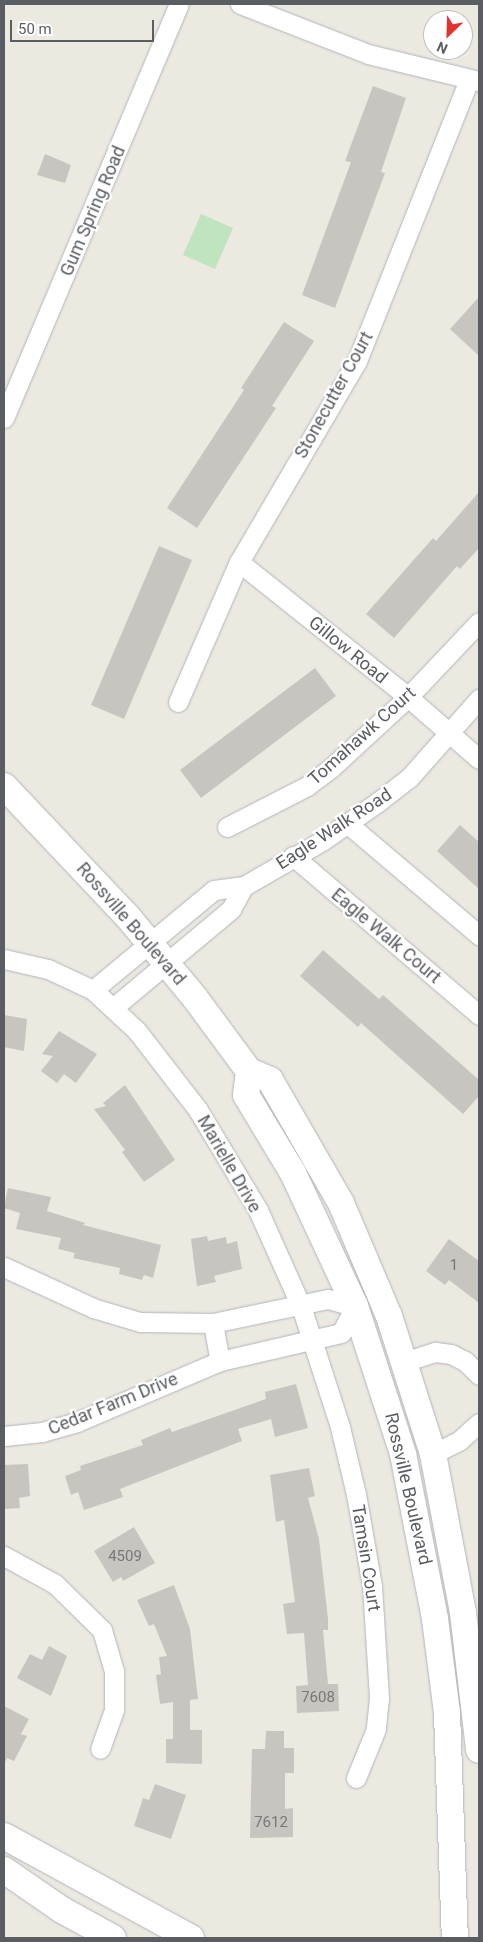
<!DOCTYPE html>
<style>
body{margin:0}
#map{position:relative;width:483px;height:1942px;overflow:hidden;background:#ece9e1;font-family:Roboto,sans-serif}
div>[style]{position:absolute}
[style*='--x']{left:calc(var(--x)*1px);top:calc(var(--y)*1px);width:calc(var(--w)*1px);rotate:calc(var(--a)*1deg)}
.green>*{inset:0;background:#c0e4be}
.building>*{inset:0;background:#c8c4bf}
.roads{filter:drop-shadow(0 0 1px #b2b5b9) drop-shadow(0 0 1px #b2b5b9)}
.minor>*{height:19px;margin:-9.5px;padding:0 9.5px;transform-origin:9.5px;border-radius:9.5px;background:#fff}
.secondary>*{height:26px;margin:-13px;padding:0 13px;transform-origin:13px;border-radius:13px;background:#fff}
span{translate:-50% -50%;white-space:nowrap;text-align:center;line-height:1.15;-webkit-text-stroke:4.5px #fff;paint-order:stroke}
.number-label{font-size:15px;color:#767879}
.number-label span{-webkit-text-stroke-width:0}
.street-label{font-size:18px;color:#5a5e62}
.frame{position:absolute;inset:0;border:5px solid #5a5e62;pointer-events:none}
.north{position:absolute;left:423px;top:10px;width:50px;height:50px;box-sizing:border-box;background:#fff;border:1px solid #bdbfc0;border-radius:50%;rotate:204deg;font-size:14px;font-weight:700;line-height:20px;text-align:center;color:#5a5e62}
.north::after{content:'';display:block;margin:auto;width:18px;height:22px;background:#e33330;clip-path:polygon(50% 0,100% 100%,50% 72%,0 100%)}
.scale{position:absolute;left:10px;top:20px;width:144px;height:22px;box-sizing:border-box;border:2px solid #5a5e62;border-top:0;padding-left:6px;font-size:15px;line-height:18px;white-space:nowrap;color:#5a5e62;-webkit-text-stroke:4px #fff;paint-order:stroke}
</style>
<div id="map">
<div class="green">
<div style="clip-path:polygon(201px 214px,233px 228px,215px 269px,183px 255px)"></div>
</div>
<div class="building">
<div style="clip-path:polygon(373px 86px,406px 98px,381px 172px,385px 173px,335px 308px,302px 295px,351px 162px,345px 161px)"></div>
<div style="clip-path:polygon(45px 154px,71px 165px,65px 183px,37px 175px)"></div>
<div style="clip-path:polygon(479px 297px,479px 356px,450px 329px)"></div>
<div style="clip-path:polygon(284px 322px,314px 341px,272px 406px,276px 408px,197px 528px,167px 508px,244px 390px,241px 388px)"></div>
<div style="clip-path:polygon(479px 492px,479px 548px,460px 569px,457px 566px,394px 638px,366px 614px,433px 538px,436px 541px)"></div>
<div style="clip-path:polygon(159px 546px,192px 560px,124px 719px,91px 705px)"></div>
<div style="clip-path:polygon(315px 668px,336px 696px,201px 798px,180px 770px)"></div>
<div style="clip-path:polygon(460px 825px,479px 842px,479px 889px,437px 851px)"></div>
<div style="clip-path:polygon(323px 950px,379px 999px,383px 995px,479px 1080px,479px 1096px,463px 1114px,361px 1023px,358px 1027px,300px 976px)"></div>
<div style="clip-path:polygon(4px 1015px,27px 1019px,24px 1051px,4px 1047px)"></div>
<div style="clip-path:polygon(59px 1031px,97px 1054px,76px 1083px,64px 1074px,57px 1083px,41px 1071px,53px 1056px,42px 1054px)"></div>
<div style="clip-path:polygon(125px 1085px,175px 1160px,144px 1182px,122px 1152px,125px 1150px,94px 1109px,106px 1106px,103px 1103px)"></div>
<div style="clip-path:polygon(8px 1188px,51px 1197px,47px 1211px,85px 1223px,83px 1225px,161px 1245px,153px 1278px,144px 1275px,142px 1280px,119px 1274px,120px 1268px,73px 1258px,75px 1253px,58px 1249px,61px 1238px,16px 1229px,20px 1213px,4px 1208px)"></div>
<div style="clip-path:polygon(207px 1236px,208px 1241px,226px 1237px,227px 1244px,237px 1241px,242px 1269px,214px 1276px,216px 1282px,197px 1286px,191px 1239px)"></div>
<div style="clip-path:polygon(449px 1239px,479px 1261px,479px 1303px,449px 1280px,445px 1285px,426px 1271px)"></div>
<div style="clip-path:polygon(296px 1384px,308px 1428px,275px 1437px,271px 1419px,238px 1429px,242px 1441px,120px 1489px,123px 1497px,84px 1510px,78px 1492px,71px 1495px,65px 1476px,81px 1470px,80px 1466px,143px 1445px,141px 1440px,170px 1428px,172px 1432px,266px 1399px,265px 1392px)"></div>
<div style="clip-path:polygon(28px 1464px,30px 1496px,19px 1498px,20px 1508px,4px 1509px,4px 1465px)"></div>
<div style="clip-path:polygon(309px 1468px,315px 1496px,308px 1498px,319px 1539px,328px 1619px,328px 1630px,323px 1630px,328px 1684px,338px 1684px,339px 1711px,297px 1713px,296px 1686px,308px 1685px,304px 1633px,287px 1634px,283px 1604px,295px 1602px,284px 1520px,276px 1522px,270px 1475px)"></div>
<div style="clip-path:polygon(134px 1527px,155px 1563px,123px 1581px,121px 1577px,113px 1582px,94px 1551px)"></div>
<div style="clip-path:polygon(174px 1585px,190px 1629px,198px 1699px,190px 1700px,190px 1730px,202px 1730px,202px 1764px,166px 1763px,166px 1739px,173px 1739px,173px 1702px,160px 1704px,156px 1675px,161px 1674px,159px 1657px,167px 1656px,154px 1624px,149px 1626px,137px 1600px)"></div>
<div style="clip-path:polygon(49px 1646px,67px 1656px,51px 1696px,17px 1678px,30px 1654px,42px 1660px)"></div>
<div style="clip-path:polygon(4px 1706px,29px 1719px,21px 1734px,27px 1736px,14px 1761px,7px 1758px,4px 1764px)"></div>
<div style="clip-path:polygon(266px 1731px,284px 1731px,284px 1748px,294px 1748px,294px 1773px,285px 1773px,285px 1809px,293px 1808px,293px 1837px,250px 1838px,252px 1749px,265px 1749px)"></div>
<div style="clip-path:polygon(155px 1784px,186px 1795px,171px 1839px,134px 1826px,143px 1798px,149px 1800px)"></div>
</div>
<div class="roads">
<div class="minor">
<div style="--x:240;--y:4;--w:137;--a:21.3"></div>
<div style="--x:368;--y:54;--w:114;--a:13.7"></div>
<div style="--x:4;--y:418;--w:449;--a:-67.1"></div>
<div style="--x:239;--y:562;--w:216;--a:38.6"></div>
<div style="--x:408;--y:697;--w:94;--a:41.1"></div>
<div style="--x:178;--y:702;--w:153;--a:-66.5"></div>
<div style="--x:239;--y:562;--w:233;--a:-59.6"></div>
<div style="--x:357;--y:361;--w:303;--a:-68.3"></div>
<div style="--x:348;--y:824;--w:172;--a:40.3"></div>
<div style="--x:227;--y:827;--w:90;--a:-27.1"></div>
<div style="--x:307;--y:786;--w:31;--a:-37"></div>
<div style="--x:332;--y:767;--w:103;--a:-42.6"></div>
<div style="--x:408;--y:697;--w:103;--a:-46.6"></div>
<div style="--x:293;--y:856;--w:245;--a:40.5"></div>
<div style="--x:4;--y:959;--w:45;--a:12.8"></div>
<div style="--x:48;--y:969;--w:50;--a:25"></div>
<div style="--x:93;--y:990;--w:60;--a:43"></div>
<div style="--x:137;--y:1031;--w:100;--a:52.3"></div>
<div style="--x:198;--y:1110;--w:117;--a:59"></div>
<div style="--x:258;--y:1210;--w:105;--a:65.9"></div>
<div style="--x:301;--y:1306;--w:127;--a:72.1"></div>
<div style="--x:340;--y:1427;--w:69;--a:76.6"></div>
<div style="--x:356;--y:1494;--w:93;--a:80.1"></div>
<div style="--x:372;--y:1586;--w:112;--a:86.4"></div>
<div style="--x:379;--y:1698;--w:31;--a:96"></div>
<div style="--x:376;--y:1729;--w:53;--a:112.2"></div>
<div style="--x:93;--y:990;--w:157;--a:-39.6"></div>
<div style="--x:214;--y:890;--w:30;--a:-8"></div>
<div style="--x:244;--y:886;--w:90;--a:-30"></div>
<div style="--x:322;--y:841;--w:68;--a:-34.9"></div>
<div style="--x:378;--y:802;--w:39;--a:-38"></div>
<div style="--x:409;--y:778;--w:106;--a:-48.5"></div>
<div style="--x:114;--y:1007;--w:153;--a:-39.9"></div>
<div style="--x:231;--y:909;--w:26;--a:-61"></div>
<div style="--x:4;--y:1267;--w:98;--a:24.7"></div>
<div style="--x:93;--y:1308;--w:49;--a:16.6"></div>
<div style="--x:140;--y:1322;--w:73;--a:0.8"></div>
<div style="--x:213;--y:1323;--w:117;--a:-11.8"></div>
<div style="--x:328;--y:1299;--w:28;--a:15"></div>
<div style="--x:355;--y:1306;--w:30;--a:117"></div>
<div style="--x:341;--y:1333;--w:124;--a:167"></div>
<div style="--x:220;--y:1361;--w:155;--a:156.9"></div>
<div style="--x:77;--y:1422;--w:36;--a:164"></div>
<div style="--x:42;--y:1432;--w:38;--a:174"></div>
<div style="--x:213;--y:1323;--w:39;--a:80"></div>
<div style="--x:404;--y:1362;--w:33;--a:-18"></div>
<div style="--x:435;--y:1352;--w:16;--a:7"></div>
<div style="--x:451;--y:1354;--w:16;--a:27"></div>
<div style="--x:465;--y:1361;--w:20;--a:45"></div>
<div style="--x:433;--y:1454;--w:30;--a:-27"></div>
<div style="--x:460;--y:1440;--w:25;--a:-42"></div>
<div style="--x:4;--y:1556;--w:58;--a:28.8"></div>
<div style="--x:55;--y:1584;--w:66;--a:44.4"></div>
<div style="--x:102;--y:1630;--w:43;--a:73.7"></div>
<div style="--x:114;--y:1671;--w:39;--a:90"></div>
<div style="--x:114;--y:1710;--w:41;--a:109.7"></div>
</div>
<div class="secondary">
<div style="--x:4;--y:786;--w:180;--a:46.6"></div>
<div style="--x:128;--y:917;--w:105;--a:50.4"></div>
<div style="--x:195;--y:998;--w:91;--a:53.5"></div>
<div style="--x:249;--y:1071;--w:23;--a:23"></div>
<div style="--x:270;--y:1080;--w:142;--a:60"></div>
<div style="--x:341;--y:1203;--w:123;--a:67"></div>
<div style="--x:389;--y:1316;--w:145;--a:72.3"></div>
<div style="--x:433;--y:1454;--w:162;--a:79.3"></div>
<div style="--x:463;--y:1613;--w:138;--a:83.3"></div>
<div style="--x:249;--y:1071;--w:24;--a:97"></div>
<div style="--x:246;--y:1095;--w:91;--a:58.9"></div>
<div style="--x:293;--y:1173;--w:147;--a:65"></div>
<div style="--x:355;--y:1306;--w:156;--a:72"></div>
<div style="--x:403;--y:1454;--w:168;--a:79"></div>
<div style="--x:435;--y:1619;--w:95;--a:82.7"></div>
<div style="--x:447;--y:1713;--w:225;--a:88"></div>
<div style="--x:4;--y:1836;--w:213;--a:28.6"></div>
<div style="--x:4;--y:1870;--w:70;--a:34.6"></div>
<div style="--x:62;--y:1910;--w:58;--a:28.8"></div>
</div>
</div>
<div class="number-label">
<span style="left:454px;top:1266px">1</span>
<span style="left:125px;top:1557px">4509</span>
<span style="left:318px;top:1698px">7608</span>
<span style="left:271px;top:1823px">7612</span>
</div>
<div class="street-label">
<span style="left:93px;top:211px;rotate:-67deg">Gum Spring Road</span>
<span style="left:334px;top:395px;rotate:-61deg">Stonecutter Court</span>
<span style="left:348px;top:650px;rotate:39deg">Gillow Road</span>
<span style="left:362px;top:736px;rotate:-42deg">Tomahawk Court</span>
<span style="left:334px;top:829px;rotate:-33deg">Eagle Walk Road</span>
<span style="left:131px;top:924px;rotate:49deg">Rossville Boulevard</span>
<span style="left:386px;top:936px;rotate:40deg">Eagle Walk Court</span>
<span style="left:229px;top:1164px;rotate:60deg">Marielle Drive</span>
<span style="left:113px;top:1404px;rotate:-22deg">Cedar Farm Drive</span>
<span style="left:408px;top:1489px;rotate:77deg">Rossville Boulevard</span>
<span style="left:366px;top:1558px;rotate:81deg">Tamsin Court</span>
</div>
<div class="frame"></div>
<div class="north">N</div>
<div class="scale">50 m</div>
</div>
